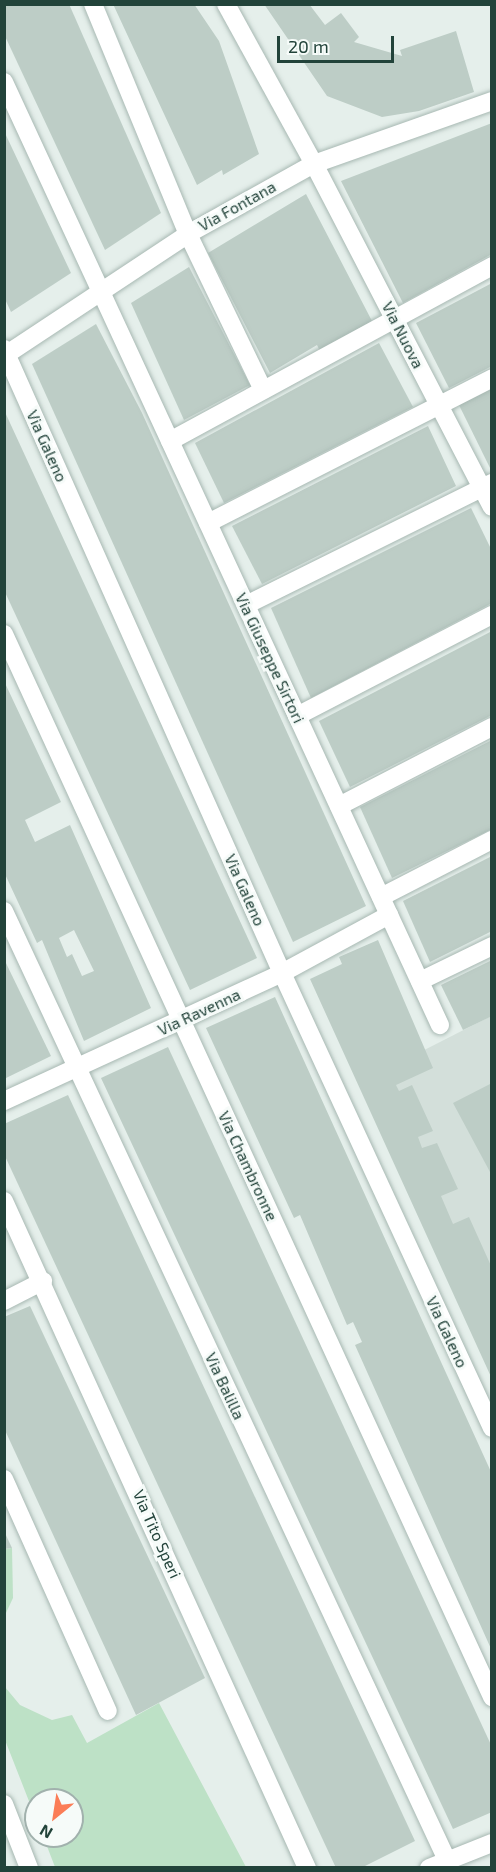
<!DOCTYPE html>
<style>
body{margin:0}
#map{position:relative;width:496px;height:1872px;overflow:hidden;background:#e5efeb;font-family:"Exo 2",sans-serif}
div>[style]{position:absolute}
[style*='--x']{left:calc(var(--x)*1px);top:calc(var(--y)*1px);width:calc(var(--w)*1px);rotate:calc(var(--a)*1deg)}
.built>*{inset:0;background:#d3dfda}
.green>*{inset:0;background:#bde1c6}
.building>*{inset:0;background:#bdcdc6}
.roads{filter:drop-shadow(0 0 2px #a7b8b2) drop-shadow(0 0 2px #a7b8b2)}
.minor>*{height:18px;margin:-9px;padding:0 9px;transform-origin:9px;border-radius:9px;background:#fff}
.tertiary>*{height:18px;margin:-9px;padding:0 9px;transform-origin:9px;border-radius:9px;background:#fff}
span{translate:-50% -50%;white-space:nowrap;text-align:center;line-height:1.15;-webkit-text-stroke:6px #f6fbf9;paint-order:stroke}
.street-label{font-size:16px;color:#22433a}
.frame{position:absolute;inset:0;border:6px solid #22433a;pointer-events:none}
.north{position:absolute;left:24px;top:1788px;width:60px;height:60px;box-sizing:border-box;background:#f6fbf9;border:2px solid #a1b1ad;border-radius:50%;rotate:210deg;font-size:16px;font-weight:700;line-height:24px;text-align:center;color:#22433a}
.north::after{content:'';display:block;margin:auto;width:21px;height:27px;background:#fb7d57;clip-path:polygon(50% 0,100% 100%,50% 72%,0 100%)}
.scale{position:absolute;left:277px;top:36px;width:117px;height:27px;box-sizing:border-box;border:3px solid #22433a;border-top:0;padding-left:8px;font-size:18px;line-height:21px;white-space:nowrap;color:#22433a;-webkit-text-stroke:4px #f6fbf9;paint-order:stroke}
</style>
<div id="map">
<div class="built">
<div style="clip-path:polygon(491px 1016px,491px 1325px,389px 1068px)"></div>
</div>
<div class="green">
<div style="clip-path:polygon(12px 1548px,13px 1598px,5px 1615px,5px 1549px)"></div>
<div style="clip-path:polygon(5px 1687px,20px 1705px,52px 1720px,72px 1715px,87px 1743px,159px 1703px,246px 1867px,55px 1867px,43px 1836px,72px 1836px,72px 1800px,36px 1800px,36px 1819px,5px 1740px)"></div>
</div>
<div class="building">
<div style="clip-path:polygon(4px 4px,69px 4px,161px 213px,105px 250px,4px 34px)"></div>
<div style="clip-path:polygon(113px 4px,194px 4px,219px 41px,259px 154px,223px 175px,222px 170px,197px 185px)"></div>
<div style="clip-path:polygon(264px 4px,309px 4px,325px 25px,341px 13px,359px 37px,354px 42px,402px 56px,400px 50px,456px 31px,474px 92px,419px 111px,382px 117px,327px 96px)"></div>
<div style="clip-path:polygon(492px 123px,492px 254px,403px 303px,341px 181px)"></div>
<div style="clip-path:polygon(4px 131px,71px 273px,11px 312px,4px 297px)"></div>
<div style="clip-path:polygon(306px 194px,372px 321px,320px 351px,317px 345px,270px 373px,208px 253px)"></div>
<div style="clip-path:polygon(189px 267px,250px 385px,184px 420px,131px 303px)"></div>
<div style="clip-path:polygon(492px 283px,492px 366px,449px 388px,416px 323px)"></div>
<div style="clip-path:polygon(96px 324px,142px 413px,366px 906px,293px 942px,32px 364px)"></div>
<div style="clip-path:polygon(379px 343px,413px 407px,224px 503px,195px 443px)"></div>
<div style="clip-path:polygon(492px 387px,492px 472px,458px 403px)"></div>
<div style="clip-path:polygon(4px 410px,257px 958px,190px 990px,4px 590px)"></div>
<div style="clip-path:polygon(428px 426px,456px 486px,262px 584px,232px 526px)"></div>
<div style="clip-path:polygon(471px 508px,492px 551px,492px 603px,311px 698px,271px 608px)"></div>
<div style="clip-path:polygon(492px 631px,492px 715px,350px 787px,319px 721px)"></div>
<div style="clip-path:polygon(evenodd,4px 681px,61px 802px,25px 820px,35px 842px,70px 825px,151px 1008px,84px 1041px,42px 940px,37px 943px,4px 872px,4px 681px,74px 930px,94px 971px,82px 976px,72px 954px,67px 957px,59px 938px,74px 930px)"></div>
<div style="clip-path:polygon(492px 740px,492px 829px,392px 878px,360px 807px)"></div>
<div style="clip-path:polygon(492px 856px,492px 931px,430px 962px,403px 901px)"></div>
<div style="clip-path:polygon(378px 940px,433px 1068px,396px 1085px,399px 1091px,412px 1085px,433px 1131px,418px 1137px,422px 1148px,437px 1143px,458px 1189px,441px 1196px,453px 1224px,469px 1217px,492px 1268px,492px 1379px,310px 979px,342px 964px,339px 957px)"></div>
<div style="clip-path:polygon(4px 959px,51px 1056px,4px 1079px)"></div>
<div style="clip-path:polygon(492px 960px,492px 1016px,463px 1030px,441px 985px)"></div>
<div style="clip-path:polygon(275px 997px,492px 1474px,492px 1651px,355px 1345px,362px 1342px,353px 1322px,347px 1325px,300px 1215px,294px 1218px,206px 1028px)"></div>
<div style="clip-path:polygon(168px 1047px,492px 1747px,492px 1812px,453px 1829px,101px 1078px)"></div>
<div style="clip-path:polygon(492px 1083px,492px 1171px,490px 1172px,453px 1103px)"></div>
<div style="clip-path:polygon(68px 1095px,415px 1841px,361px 1868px,336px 1868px,4px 1154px,4px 1124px)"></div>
<div style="clip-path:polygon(30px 1306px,205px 1678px,136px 1715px,4px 1428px,4px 1317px)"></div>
<div style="clip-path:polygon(4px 1531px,12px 1548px,4px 1549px)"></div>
</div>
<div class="roads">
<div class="minor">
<div style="--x:93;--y:4;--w:249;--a:67.6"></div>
<div style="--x:188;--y:234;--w:173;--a:64.3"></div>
<div style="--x:226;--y:4;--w:183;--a:61.2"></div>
<div style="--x:314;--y:164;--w:386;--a:62.6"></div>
<div style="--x:4;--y:82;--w:1039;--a:65.19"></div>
<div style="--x:4;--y:349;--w:683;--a:65.99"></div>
<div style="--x:282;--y:973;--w:501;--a:65.22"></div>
<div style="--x:170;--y:441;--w:366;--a:-28.5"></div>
<div style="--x:208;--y:523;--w:319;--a:-27"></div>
<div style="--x:246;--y:605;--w:275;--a:-26.4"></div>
<div style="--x:4;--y:634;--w:1170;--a:65.34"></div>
<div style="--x:297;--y:716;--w:220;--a:-27.4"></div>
<div style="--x:339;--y:806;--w:172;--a:-27.3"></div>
<div style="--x:381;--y:897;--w:125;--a:-27.2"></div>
<div style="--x:4;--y:911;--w:1047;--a:64.98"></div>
<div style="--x:420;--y:981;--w:80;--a:-25.9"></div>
<div style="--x:4;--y:1101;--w:306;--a:-24.7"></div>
<div style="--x:282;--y:973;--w:122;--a:-28.5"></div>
<div style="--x:4;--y:1201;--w:733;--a:65.57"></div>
<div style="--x:4;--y:1301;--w:44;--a:-27.1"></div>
<div style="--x:4;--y:1479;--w:254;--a:65.9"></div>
<div style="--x:4;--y:1804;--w:69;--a:68.7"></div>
<div style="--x:429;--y:1868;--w:68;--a:-21.6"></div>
</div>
<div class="tertiary">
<div style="--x:4;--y:356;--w:221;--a:-33.5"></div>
<div style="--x:188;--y:234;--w:144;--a:-29.1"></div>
<div style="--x:314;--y:164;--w:189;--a:-19.5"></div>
</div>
</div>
<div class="street-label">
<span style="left:237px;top:206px;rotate:-29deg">Via Fontana</span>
<span style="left:403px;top:335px;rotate:63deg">Via Nuova</span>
<span style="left:47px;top:446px;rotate:66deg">Via Galeno</span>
<span style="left:270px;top:658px;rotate:65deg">Via Giuseppe Sirtori</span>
<span style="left:245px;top:890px;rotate:66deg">Via Galeno</span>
<span style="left:199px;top:1012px;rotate:-25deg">Via Ravenna</span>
<span style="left:248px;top:1166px;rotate:65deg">Via Chambronne</span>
<span style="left:447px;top:1332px;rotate:65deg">Via Galeno</span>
<span style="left:225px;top:1386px;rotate:65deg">Via Balilla</span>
<span style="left:157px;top:1534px;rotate:66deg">Via Tito Speri</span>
</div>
<div class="frame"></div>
<div class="north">N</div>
<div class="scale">20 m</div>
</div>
